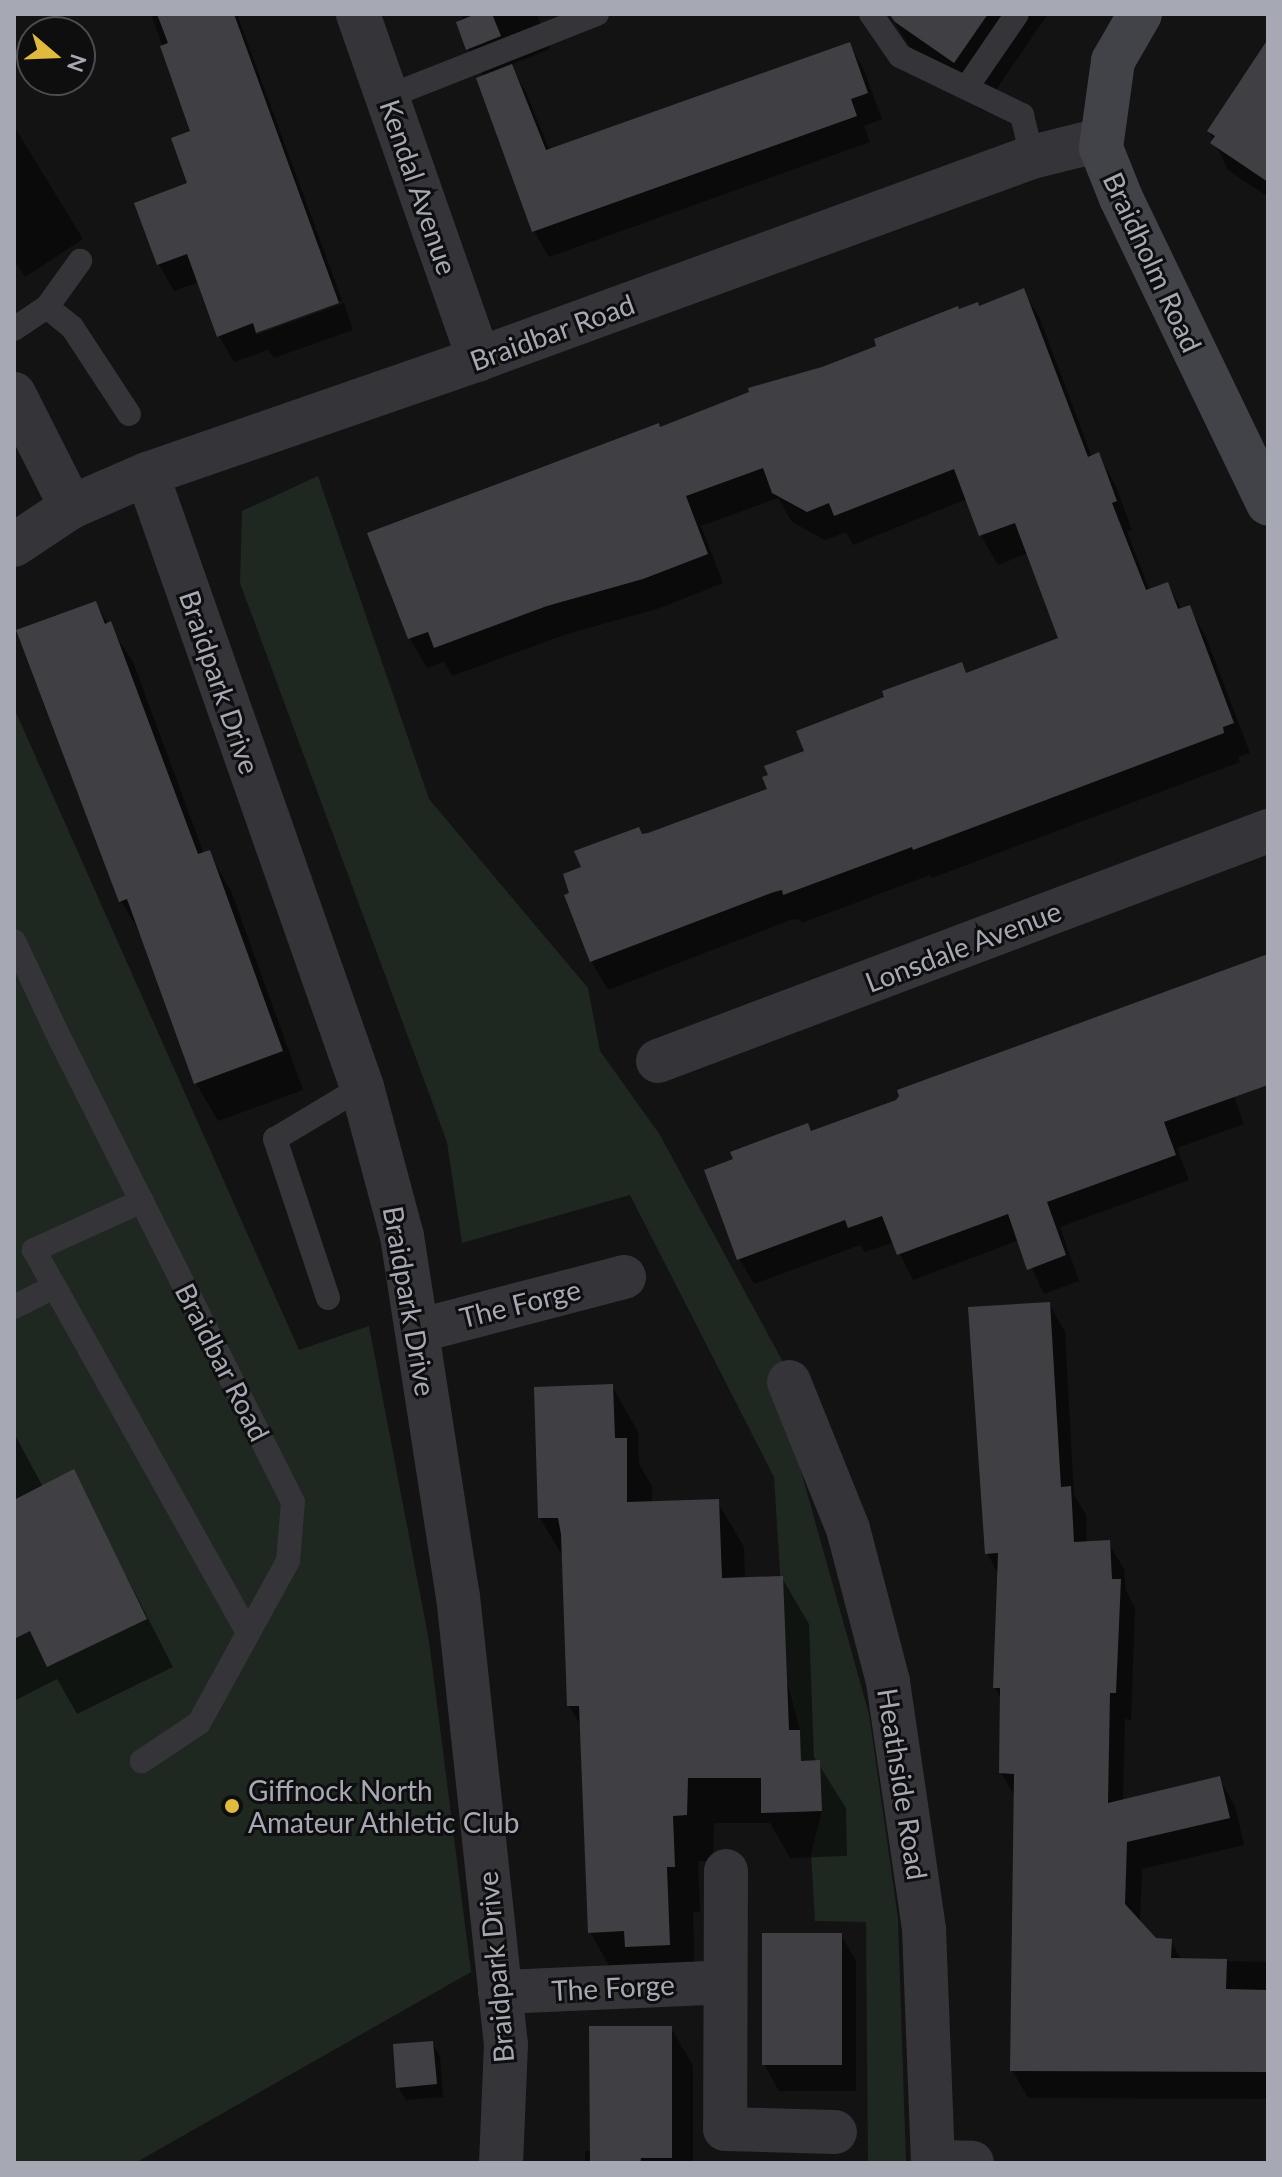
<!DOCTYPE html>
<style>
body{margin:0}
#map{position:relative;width:1282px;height:2177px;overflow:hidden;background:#131314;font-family:Lato,sans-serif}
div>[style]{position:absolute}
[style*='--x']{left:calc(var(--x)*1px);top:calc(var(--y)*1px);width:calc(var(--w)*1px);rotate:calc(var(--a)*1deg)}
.green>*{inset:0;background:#1f2721}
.shadow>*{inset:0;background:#0007}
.building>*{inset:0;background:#404044}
.lane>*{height:24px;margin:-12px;padding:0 12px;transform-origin:12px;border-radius:12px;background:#343439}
.street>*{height:44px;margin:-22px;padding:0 22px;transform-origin:22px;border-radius:22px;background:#343439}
.secondary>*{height:44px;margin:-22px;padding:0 22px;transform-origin:22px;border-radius:22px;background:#424349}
.dots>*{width:22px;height:22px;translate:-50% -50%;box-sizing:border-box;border:4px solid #0e0e0f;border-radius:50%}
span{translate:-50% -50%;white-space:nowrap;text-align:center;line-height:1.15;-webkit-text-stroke:6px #0e0e0f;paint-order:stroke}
.street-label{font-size:28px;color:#a6a8b3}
.poi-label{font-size:28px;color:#a6a8b3}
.left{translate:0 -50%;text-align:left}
.frame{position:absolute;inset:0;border:16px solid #a6a8b3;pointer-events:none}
.north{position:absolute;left:16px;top:16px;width:80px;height:80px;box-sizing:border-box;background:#0e0e0f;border:2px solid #4b4c51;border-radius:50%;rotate:109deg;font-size:22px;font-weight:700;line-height:32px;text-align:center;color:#a6a8b3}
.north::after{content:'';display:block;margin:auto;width:28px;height:36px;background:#e0ba3f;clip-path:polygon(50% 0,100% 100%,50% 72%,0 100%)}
</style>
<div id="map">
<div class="green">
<div style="clip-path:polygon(318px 476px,429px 799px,588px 988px,600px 1051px,660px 1135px,783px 1362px,773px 1371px,869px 1714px,898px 1918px,906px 2163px,868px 2163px,866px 1922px,815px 1921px,811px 1854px,822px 1811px,820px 1761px,801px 1761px,800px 1730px,787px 1681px,774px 1477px,630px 1195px,462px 1243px,447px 1142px,240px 583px,242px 511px)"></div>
<div style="clip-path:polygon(14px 708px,299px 1350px,369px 1326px,429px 1641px,471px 1972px,135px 2163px,14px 2163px)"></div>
</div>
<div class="shadow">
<div style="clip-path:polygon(151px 14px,237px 14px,342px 300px,256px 331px,256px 335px,344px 303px,353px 330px,274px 358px,268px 350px,234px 362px,219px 336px,199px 282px,174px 291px,159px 264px,189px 185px,193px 132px)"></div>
<div style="clip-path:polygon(462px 14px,537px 14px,550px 49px,510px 65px,526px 92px,550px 151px,849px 44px,864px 70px,882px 119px,864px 126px,870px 142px,549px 257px,534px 231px,479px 79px,484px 77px,468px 49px)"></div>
<div style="clip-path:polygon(889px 14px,1048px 14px,982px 110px,925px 70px)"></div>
<div style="clip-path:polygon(1268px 72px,1268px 197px,1228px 170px,1209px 131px)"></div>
<div style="clip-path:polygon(14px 126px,83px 239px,25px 277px,14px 260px)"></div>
<div style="clip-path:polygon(1023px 290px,1040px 319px,1092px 457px,1098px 455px,1115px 484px,1132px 530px,1127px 532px,1150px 591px,1168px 584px,1182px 610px,1189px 607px,1206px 637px,1250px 753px,1238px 757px,1240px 762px,932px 878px,930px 875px,802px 923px,799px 919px,791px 920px,608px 990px,591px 961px,642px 836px,769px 790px,806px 752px,887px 698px,961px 664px,967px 675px,1060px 639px,1028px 553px,998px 565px,981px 536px,967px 499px,853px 545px,846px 532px,825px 540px,792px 522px,778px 498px,701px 526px,723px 583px,660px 608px,564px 635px,452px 676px,444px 662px,427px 668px,410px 639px,370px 534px,822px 368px,959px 311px,979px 308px)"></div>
<div style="clip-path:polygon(95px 603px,133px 662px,204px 854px,209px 853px,231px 891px,303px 1090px,218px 1121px,196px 1083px,144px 940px,121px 901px)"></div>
<div style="clip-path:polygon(1268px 954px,1268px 1068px,1229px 1082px,1244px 1124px,1177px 1148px,1189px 1180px,1060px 1227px,1079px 1281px,1044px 1294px,1019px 1240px,913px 1280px,894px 1242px,865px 1252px,860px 1245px,754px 1284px,739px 1259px,811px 1133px)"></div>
<div style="clip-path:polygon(1049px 1304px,1065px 1332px,1074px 1495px,1086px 1515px,1087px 1543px,1108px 1542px,1124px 1569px,1126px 1591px,1135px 1608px,1131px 1720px,1125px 1719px,1123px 1801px,1219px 1779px,1235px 1806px,1244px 1845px,1142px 1869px,1140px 1923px,1155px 1940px,1170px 1940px,1182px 1960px,1268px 1962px,1268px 2099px,1028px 2098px,1012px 2070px,1016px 1798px,1001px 1773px,1002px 1700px,995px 1688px,999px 1575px,987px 1553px)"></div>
<div style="clip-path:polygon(612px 1386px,638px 1432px,639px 1464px,652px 1486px,652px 1503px,717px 1501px,744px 1547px,745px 1580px,782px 1578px,809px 1624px,814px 1757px,846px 1808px,847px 1856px,790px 1858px,770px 1823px,714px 1823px,713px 1861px,698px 1861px,700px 1912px,693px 1912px,695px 1991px,616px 1978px,590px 1932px,582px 1728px,569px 1706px,562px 1555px,540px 1518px)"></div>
<div style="clip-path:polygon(14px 1433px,43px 1487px,73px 1472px,173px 1667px,77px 1714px,57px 1679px,14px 1701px)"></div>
<div style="clip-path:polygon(841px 1935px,856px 1961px,856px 2091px,779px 2091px,764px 2064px)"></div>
<div style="clip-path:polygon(671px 2028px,693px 2066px,693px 2163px,585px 2163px,585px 2151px,591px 2151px)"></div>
<div style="clip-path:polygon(432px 2043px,440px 2056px,443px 2097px,406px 2100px,398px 2087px)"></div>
</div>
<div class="building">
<div style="clip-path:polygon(157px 14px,234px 14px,339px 303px,256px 333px,253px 323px,217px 337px,187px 254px,157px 265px,134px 203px,187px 183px,171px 138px,190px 131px,160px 46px,168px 43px)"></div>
<div style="clip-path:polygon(476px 14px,492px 14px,501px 36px,466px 50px,456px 22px)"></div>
<div style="clip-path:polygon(889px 14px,988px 14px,954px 63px,895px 22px)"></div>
<div style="clip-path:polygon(1268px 39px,1268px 182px,1210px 143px,1215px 136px,1207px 131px)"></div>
<div style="clip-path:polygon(850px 42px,868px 93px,851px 99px,857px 116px,532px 232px,476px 78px,512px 64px,546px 150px)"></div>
<div style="clip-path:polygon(1024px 288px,1088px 457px,1099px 452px,1117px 501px,1112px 503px,1146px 590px,1168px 582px,1178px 609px,1190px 605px,1234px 723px,1223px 727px,1224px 733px,913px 850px,912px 847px,783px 895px,782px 890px,774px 892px,590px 962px,564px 895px,569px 893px,563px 874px,581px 867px,574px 851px,639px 827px,642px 834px,648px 833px,767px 789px,762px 777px,768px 775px,764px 766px,804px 751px,796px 731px,884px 697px,882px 691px,962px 662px,966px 673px,1058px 638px,1015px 523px,979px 536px,954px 469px,834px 516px,829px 503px,807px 512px,772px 493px,763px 468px,686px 496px,708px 554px,643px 579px,547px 606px,434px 648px,428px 632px,408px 639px,367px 533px,659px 423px,660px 427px,749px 392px,748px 388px,822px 367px,876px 346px,874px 339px,958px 306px,959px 309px,978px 302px,979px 306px)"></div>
<div style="clip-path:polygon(96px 601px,105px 624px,111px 621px,198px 854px,210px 850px,283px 1051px,194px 1084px,127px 899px,119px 902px,16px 630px)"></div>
<div style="clip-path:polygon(1268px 954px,1268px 1085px,1164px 1122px,1176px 1155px,1047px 1202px,1066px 1255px,1027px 1270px,1008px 1214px,897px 1255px,882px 1216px,848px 1228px,845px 1220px,737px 1260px,704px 1170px,733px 1159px,730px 1152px,808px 1123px,811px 1131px,896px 1100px,899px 1096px,897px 1090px)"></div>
<div style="clip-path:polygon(1050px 1302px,1061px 1487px,1071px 1486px,1074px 1542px,1110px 1540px,1112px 1579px,1121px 1579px,1116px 1693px,1110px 1693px,1108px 1803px,1220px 1776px,1230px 1818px,1127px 1842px,1125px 1904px,1156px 1938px,1172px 1939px,1171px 1958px,1227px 1959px,1226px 1989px,1268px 1990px,1268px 2072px,1010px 2071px,1014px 1774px,999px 1773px,1000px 1688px,993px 1688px,998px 1553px,985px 1554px,968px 1307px)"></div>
<div style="clip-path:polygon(613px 1384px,615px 1438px,627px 1438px,627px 1502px,719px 1499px,722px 1578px,783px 1576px,789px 1730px,800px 1730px,801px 1761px,820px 1760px,822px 1811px,761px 1813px,761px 1778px,688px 1778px,687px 1815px,673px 1816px,675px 1867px,667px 1867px,670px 1945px,625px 1947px,624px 1931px,588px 1933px,579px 1706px,567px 1706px,561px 1534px,558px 1518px,538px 1518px,534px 1387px)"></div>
<div style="clip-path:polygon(74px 1469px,147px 1619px,47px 1667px,30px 1631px,14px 1639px,14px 1500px)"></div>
<div style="clip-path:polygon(762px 1933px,842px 1933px,842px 2065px,762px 2065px)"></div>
<div style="clip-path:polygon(589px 2026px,672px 2026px,672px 2158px,641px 2158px,640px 2163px,590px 2163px)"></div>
<div style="clip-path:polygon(433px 2041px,437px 2084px,396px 2088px,393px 2044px)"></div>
</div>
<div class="lane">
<div style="--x:871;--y:14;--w:51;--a:55.4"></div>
<div style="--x:900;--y:56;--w:136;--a:25.8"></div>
<div style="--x:1022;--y:115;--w:43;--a:76.6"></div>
<div style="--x:967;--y:87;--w:88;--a:-55.6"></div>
<div style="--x:387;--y:97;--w:226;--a:-21.6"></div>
<div style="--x:47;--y:307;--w:32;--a:39"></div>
<div style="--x:72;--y:327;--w:104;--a:56.8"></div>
<div style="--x:14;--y:329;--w:40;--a:-34"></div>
<div style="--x:47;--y:307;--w:57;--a:-54.3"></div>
<div style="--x:14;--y:941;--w:108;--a:64.9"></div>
<div style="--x:60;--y:1039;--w:518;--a:63.29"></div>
<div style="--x:293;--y:1502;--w:59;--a:94.8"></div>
<div style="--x:288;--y:1561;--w:185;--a:118.8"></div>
<div style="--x:199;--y:1723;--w:69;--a:146.3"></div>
<div style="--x:142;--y:1201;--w:119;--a:155.6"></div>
<div style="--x:34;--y:1250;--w:439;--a:60.8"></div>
<div style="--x:328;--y:1298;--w:168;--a:-108.4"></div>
<div style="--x:275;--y:1139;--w:101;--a:-30.9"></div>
<div style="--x:14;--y:1307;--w:45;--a:-26.6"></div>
</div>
<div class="street">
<div style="--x:358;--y:14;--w:366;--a:70.7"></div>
<div style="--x:14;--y:394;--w:127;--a:63.2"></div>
<div style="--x:147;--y:474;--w:650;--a:70.67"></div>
<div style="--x:362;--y:1087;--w:154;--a:75"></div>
<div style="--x:402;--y:1236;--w:364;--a:81.2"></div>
<div style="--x:458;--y:1596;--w:451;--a:83.9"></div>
<div style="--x:506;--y:2044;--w:119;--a:92.4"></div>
<div style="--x:14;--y:545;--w:69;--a:-33.7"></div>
<div style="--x:71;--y:507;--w:83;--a:-23.5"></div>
<div style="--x:147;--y:474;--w:351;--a:-19.1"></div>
<div style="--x:479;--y:359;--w:589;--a:-20.07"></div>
<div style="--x:1032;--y:157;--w:70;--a:-14"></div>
<div style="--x:658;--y:1061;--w:652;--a:-20.66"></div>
<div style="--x:417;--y:1331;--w:214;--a:-14.6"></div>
<div style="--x:789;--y:1382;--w:158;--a:68.1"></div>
<div style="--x:848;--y:1529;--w:158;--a:75.3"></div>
<div style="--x:888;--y:1682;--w:250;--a:81.7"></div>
<div style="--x:924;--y:1929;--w:233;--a:87.8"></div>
<div style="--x:933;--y:2162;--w:39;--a:1"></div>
<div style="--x:726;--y:1871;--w:258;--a:90.2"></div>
<div style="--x:725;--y:2129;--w:110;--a:1.6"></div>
<div style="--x:500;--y:1992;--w:225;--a:-2.5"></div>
</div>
<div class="secondary">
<div style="--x:1140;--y:14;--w:54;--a:119.9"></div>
<div style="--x:1113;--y:61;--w:88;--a:97.9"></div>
<div style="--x:1101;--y:148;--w:54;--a:68.2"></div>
<div style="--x:1121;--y:198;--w:339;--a:64.3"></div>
</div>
<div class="dots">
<div style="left:232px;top:1806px;background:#e0ba3f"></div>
</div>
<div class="street-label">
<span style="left:419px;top:187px;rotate:71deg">Kendal Avenue</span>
<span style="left:1153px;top:262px;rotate:65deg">Braidholm Road</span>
<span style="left:552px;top:332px;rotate:-20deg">Braidbar Road</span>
<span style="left:220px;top:682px;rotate:71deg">Braidpark Drive</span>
<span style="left:963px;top:946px;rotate:-21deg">Lonsdale Avenue</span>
<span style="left:410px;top:1301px;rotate:80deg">Braidpark Drive</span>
<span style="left:520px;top:1303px;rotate:-14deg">The Forge</span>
<span style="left:223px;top:1362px;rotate:63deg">Braidbar Road</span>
<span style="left:903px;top:1784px;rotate:81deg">Heathside Road</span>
<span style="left:495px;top:1967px;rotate:-95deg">Braidpark Drive</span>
<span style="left:613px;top:1987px;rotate:-3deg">The Forge</span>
</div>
<div class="poi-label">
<span class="left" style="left:248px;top:1806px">Giffnock North<br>Amateur Athletic Club</span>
</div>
<div class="frame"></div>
<div class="north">N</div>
</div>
